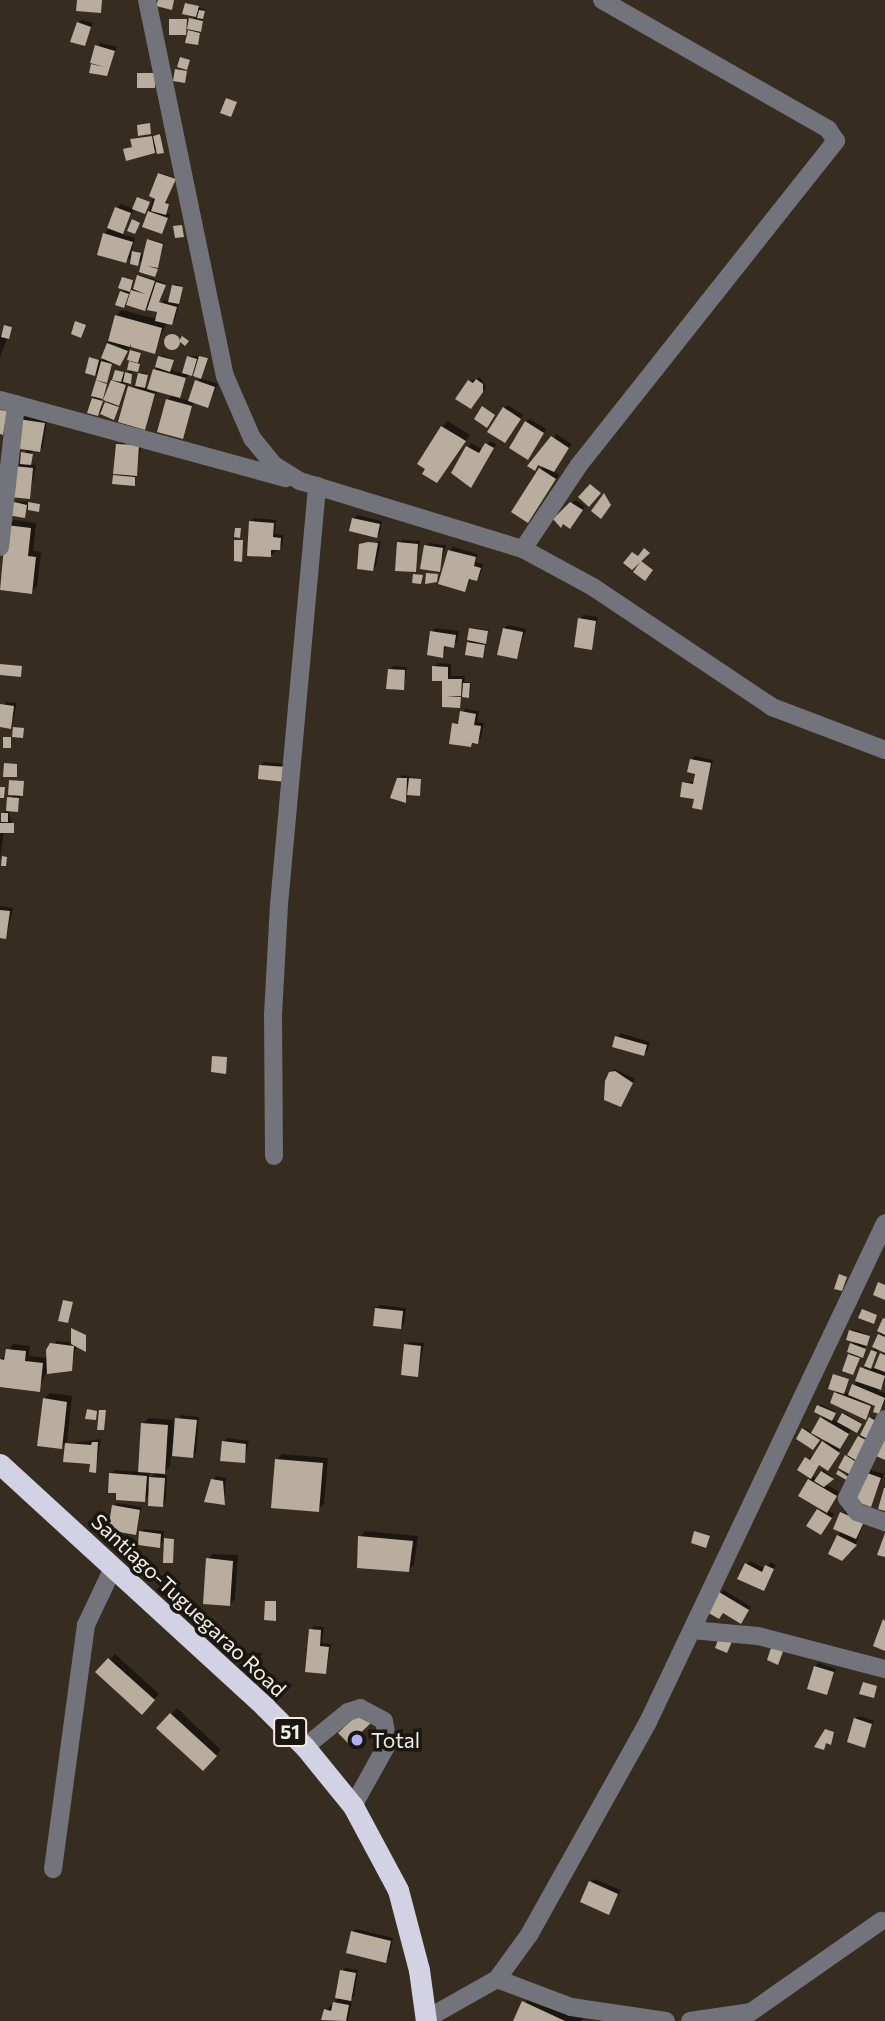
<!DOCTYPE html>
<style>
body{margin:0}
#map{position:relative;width:885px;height:2021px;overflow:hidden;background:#362d20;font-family:Commissioner,sans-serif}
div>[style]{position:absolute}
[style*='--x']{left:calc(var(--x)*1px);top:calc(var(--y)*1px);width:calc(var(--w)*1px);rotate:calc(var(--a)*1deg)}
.shadow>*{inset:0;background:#0007}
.round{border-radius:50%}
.building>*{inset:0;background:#b9ad9d}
.minor>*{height:18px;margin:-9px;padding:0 9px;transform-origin:9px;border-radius:9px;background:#73737b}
.highway>*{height:21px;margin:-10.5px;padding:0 10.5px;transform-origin:10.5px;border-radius:10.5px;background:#d3d2e5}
.dots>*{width:19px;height:19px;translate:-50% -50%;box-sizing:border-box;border:4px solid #1a1610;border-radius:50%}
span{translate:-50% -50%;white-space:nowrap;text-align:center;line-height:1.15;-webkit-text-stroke:7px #1a1610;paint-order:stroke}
.shield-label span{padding:2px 5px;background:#1a1610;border:2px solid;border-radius:5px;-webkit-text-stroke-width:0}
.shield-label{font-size:19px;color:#f4eee6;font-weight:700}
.street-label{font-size:21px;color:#f4eee6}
.poi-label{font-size:21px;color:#f4eee6}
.left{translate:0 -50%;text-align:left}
</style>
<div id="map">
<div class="shadow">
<div style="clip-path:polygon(188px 3px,205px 10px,198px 42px,189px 31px,195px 15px)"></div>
<div style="clip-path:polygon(82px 20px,93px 23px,84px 44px,78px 23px)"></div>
<div style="clip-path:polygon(100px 43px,117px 47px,107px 73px,93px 65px)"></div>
<div style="clip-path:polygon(161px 134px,163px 151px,134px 147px,133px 138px)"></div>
<div style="clip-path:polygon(160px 173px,176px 178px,165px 201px,169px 203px,166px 213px,170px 215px,162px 232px,149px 212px)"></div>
<div style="clip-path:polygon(120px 204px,134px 209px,121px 234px,135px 238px,130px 256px,135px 251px,144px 255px,150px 239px,164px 243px,156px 274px,141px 271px,141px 261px,132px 262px,134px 254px,126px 261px,105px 234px)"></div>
<div style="clip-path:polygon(140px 275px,166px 283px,158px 306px,164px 300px,170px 301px,175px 284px,183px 286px,175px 320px,167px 322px,154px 352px,131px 346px,120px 364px,113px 361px,100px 399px,102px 407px,109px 400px,116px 371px,128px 372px,132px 350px,141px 352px,139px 369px,133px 370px,115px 417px,89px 411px,99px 375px,87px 372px,91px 358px,102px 360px,116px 316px,122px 310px,157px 319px,160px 305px,156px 310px,149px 309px,151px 303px,145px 309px,117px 304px,124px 289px,120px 287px,123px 278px,133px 279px,129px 295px)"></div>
<div style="clip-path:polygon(7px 325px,12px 326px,0 357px,0 335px)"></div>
<div class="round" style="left:165px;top:334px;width:14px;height:14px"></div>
<div style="clip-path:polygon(161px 355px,174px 359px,171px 370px,184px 374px,190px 356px,208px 357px,200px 377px,189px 373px,178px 398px,190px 401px,200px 378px,218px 384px,208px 406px,194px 401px,182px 437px,167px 400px,173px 394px,158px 389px,144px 428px,129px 388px,137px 385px,141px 372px,148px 374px,144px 387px,149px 389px)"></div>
<div style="clip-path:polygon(480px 377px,486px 387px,474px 404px,470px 381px)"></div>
<div style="clip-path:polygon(508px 405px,523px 415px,505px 441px,504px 408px)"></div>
<div style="clip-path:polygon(23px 416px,47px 420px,43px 447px,40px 450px,33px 445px,30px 464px,36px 465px,29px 498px,15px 466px,21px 463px,27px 449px,16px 447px)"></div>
<div style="clip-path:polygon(530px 419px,546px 429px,531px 454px,526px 422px)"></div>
<div style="clip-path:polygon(448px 421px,470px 435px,442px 475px,442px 427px)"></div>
<div style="clip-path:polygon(556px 434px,572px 444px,552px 471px,559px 475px,531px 517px,513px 511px,543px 466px)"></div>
<div style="clip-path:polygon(121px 441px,142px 442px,134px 484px,115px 476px)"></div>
<div style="clip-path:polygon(490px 441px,496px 444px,474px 482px,453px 473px,471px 443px,483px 450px)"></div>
<div style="clip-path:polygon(575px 500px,585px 506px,573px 524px,556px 519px)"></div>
<div style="clip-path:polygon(12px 501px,40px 503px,39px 509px,27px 508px,25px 515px)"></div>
<div style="clip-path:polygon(357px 515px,382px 521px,380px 532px,377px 536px,353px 519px)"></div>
<div style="clip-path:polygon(254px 518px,276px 520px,275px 534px,283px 535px,283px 545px,270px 556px,250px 522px)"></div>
<div style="clip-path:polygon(14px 520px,36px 523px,33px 551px,41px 552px,37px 586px,31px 592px,0 588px,8px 525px)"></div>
<div style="clip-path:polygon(403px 540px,420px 541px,415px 570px,399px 543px)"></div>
<div style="clip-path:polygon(381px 541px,376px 566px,372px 569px,361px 545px)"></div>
<div style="clip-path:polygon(429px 543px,446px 545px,439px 570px,425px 546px)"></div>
<div style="clip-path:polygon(453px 547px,478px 554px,476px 562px,483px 564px,480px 576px,471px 578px,465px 590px,450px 551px)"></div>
<div style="clip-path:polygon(583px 615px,598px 617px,591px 648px,580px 619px)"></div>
<div style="clip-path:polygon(508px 625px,526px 629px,517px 657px,504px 628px)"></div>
<div style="clip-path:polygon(435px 628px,459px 631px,457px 642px,447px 645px,442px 656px,432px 632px)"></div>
<div style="clip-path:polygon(471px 628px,489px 630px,483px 656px,467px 653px)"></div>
<div style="clip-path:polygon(437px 663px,451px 664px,451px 676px,465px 676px,464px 682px,471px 682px,470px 695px,464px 690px,458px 696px,459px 706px,444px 705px,444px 679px,434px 667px)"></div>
<div style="clip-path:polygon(393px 666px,407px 667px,403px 688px,389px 670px)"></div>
<div style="clip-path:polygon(6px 702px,17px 703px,11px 727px,0 725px)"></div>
<div style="clip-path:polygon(465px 709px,479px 711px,477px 722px,484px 723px,481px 738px,471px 746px,454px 724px,461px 721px)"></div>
<div style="clip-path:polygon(695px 756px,713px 760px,701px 808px,684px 783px,695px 781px,691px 760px)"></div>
<div style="clip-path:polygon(264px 762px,289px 764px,288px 777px,261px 765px)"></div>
<div style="clip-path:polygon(402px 775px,421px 779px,420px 793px,409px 793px,406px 801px,392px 796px)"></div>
<div style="clip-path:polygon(12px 780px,24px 781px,24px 793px,20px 794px,18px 809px,8px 810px,14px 830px,4px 831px,0 859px,0 823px,13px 794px)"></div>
<div style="clip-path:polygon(0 906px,13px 908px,6px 937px,0 936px)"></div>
<div style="clip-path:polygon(620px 1033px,650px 1042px,647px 1051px,644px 1054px,614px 1045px)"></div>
<div style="clip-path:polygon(614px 1069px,635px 1079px,624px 1101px,610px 1073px)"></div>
<div style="clip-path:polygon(380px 1305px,406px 1308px,404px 1324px,400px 1327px,377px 1308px)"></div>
<div style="clip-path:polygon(evenodd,885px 1318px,885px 1382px,878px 1391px,885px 1393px,885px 1402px,879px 1412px,873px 1403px,866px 1418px,835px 1393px,835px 1375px,849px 1378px,844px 1392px,850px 1394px,876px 1347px,885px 1318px,878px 1348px,884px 1351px,875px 1369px,871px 1367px,878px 1348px)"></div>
<div style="clip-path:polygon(852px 1329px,870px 1335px,853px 1373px,844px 1370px,854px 1341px,849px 1339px)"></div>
<div style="clip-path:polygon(56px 1341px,77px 1343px,71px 1370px,46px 1372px,39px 1390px,0 1386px,1px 1360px,13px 1344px,30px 1346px,29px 1356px,48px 1358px)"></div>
<div style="clip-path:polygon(409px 1342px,424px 1343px,418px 1375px,406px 1345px)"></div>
<div style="clip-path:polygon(50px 1393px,72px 1396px,67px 1442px,61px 1447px,44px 1399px)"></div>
<div style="clip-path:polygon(820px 1404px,836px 1412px,832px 1419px,838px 1422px,844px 1413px,862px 1423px,858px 1430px,852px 1428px,831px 1465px,819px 1463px,812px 1476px,817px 1479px,823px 1470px,833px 1477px,825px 1484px,839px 1492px,828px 1510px,834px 1514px,821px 1533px,821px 1507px,810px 1480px,813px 1477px,799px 1469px,827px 1440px,821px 1436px,813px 1448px,798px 1438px,805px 1428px,813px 1434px,824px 1415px,816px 1412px)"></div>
<div style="clip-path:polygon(evenodd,180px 1415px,199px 1417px,196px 1453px,171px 1455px,170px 1466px,162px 1475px,167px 1475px,166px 1501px,163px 1505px,150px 1494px,144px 1500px,118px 1492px,111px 1474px,115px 1470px,140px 1472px,143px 1424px,149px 1418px,173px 1420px,175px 1443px,180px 1415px,149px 1471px,157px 1471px,149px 1480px,149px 1471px)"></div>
<div style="clip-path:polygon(872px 1417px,878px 1420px,849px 1475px,841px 1467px)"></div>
<div style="clip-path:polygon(227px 1438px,249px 1441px,244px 1461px,223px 1442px)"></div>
<div style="clip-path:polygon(101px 1439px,95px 1471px,92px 1462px,67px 1444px)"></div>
<div style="clip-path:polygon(282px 1454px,328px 1458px,324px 1504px,318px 1510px,276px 1460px)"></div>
<div style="clip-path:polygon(867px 1469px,884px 1474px,871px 1505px)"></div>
<div style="clip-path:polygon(217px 1476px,226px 1478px,224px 1503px,213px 1480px)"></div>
<div style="clip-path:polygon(117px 1503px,142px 1507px,135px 1533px,114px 1506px)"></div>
<div style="clip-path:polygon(845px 1509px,866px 1519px,852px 1553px,839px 1536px)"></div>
<div style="clip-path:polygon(144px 1529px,164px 1531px,163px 1542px,167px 1538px,174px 1538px,172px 1562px,166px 1540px,159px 1546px,141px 1532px)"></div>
<div style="clip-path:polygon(365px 1531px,418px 1536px,414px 1565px,408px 1570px,360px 1537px)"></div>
<div style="clip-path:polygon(213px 1554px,238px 1555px,235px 1599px,230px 1604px,208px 1559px)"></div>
<div style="clip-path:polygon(750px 1561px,766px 1569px,770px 1562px,776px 1565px,764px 1589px,746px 1564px)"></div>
<div style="clip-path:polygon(724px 1590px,751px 1607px,741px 1622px,720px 1593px)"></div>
<div style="clip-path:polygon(314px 1626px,324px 1627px,322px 1643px,331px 1644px,326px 1672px,311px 1630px)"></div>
<div style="clip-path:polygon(115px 1654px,159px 1694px,142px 1712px,98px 1672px)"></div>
<div style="clip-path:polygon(819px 1663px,836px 1669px,826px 1693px,815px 1666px)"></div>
<div style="clip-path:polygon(177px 1708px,221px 1750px,203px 1769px,159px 1728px)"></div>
<div style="clip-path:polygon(859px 1716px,874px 1721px,864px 1746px,855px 1719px)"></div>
<div style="clip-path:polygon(594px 1879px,621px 1890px,609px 1913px,591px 1882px)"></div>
<div style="clip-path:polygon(356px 1929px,393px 1938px,389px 1957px,385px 1961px,352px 1932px)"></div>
<div style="clip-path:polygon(345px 1968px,358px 1970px,354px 1996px,348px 2001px,352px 2002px,348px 2020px,324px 2019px,326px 2010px,340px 1997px)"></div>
<div style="clip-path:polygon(531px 1994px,583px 2018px,582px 2021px,514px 2021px)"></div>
</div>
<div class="building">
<div style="clip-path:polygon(77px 0,102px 0,101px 13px,76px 11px)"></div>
<div style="clip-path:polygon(158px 0,174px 0,172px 10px,156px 6px)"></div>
<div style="clip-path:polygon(185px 3px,199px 6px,196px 17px,182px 14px)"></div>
<div style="clip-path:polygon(199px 10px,205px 11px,203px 19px,197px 18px)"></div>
<div style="clip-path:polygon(189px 18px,203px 21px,201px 32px,187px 29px)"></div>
<div style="clip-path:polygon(169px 19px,187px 19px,186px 35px,169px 35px)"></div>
<div style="clip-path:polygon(77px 22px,91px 27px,85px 46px,70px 42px)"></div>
<div style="clip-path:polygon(188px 30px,200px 33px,198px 45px,185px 43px)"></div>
<div style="clip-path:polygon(95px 45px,115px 51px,107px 76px,89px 73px,91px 64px,105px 67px,90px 63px)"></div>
<div style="clip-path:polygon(180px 57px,190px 60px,187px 70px,177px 67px)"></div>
<div style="clip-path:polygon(175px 69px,187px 71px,185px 83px,173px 81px)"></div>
<div style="clip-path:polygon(137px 73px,155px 73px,155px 88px,137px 88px)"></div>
<div style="clip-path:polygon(226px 98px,237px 102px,231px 117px,220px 113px)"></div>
<div style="clip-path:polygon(150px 123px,151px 134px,138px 136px,137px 125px)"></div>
<div style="clip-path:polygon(160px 134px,164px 153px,157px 154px,153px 136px)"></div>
<div style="clip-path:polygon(152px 136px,155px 153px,126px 161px,123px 149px,132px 147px,130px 139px)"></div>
<div style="clip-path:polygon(158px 173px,176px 179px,165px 203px,169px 204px,166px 215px,151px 211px,155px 199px,149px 196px)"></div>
<div style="clip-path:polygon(137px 197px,150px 202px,145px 214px,132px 209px)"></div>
<div style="clip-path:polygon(115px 207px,131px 213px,123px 234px,107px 228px)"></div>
<div style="clip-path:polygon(148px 211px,168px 218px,162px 234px,142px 227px)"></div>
<div style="clip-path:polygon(132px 219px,140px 223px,135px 234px,127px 231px)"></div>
<div style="clip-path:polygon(182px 225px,184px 237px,175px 238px,173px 226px)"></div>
<div style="clip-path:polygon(103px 233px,133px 242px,126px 263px,97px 255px)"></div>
<div style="clip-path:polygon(147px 239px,163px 244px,158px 268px,147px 266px,158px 269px,155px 277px,139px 272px)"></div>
<div style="clip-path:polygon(132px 251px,141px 253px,138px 266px,130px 264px)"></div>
<div style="clip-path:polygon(137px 275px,155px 281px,145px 311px,126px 305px,131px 290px,145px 294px,133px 289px)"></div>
<div style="clip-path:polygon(122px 277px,133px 280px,130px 292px,118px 288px)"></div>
<div style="clip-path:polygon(156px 282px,166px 285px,159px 302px,177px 307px,172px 325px,155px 321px,157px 312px,147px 310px)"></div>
<div style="clip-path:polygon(172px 285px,183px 287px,179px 304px,168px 302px)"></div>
<div style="clip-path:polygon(120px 291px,129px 294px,124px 308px,115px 305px)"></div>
<div style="clip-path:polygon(115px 315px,162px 328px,155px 354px,131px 347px,131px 344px,130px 347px,108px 341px)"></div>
<div style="clip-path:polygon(75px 321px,86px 325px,81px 338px,71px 334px)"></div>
<div style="clip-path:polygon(4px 325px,12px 327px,9px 339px,1px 337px)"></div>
<div class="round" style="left:164px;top:334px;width:16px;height:16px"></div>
<div style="clip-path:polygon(182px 336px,189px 341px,185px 346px,179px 341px)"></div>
<div style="clip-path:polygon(107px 343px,128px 351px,120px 366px,101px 358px)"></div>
<div style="clip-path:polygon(130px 350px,141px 353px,138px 363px,127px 360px)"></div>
<div style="clip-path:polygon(158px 356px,174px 360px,170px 372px,155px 367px)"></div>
<div style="clip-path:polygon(187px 356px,197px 359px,192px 376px,182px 373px)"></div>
<div style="clip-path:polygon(199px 356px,208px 358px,201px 379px,193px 376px)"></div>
<div style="clip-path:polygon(89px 357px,99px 360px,95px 376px,85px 373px)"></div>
<div style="clip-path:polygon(101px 361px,112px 364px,107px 383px,96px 380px)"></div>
<div style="clip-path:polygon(129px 361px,140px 364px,138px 372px,127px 370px)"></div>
<div style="clip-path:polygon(153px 369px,186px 378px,180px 398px,147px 389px)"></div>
<div style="clip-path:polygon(115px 370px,124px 372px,121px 382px,112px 380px)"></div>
<div style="clip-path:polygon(125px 372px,132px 374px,131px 384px,123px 382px)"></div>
<div style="clip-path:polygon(138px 373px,148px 375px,145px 388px,135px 386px)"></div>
<div style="clip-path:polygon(476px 379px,483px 384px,483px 392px,471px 409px,455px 399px,468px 380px,473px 383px)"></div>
<div style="clip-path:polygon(96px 380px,107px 384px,103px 399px,91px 396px)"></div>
<div style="clip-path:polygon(111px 380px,126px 385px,119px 406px,103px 400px)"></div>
<div style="clip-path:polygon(195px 380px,215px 387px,208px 408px,188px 401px)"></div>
<div style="clip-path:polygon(128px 386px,155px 394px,145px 430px,118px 422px)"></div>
<div style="clip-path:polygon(92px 398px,103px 401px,98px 416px,87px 413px)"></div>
<div style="clip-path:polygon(166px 399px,192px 406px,183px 439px,157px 432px)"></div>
<div style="clip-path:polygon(105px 402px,119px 407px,114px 420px,100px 414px)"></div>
<div style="clip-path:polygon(482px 406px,495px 415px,487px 428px,474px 419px)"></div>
<div style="clip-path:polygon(503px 407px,521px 419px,505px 443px,487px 432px)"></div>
<div style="clip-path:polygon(0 410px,7px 411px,3px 435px,0 434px)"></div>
<div style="clip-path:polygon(18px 419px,45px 423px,40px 452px,14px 448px)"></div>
<div style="clip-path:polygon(525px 421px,544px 433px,528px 460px,509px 448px)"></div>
<div style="clip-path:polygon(441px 426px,466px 441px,437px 483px,422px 474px,425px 469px,417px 464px)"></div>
<div style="clip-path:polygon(551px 436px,569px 448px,554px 472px,538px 465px,535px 471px,527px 466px)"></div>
<div style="clip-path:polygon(485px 443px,494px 448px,471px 488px,451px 473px,466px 446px,479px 453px)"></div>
<div style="clip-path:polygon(116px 444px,139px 445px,137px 476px,113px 474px)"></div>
<div style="clip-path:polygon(21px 452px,33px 454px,31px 465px,20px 464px)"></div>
<div style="clip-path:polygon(13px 466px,33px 468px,30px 499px,10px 497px)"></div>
<div style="clip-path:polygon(539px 468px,556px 479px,528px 523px,511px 512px)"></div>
<div style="clip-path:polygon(113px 475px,135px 477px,135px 486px,112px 484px)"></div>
<div style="clip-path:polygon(590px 484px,601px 493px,589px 507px,578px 497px)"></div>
<div style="clip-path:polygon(604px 493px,611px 505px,601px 519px,591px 511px)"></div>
<div style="clip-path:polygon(10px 501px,27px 505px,25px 518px,7px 515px)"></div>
<div style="clip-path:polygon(28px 502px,40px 504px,39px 512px,28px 510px)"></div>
<div style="clip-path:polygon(570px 502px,583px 510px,570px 529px,563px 524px,561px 528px,553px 519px)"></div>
<div style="clip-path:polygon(352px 518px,380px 524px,377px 538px,349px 531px)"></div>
<div style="clip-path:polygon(249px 521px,274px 523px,273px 537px,281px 538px,280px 550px,271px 550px,271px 557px,247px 556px)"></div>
<div style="clip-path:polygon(6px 525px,31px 528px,28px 556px,36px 557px,32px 594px,0 590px)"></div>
<div style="clip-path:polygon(235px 528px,241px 528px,240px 538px,234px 537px)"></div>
<div style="clip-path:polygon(234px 540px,243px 540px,242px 562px,234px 561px)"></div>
<div style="clip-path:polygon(368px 542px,378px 543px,373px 571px,357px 569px,359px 544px)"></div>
<div style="clip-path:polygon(397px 542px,418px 544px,416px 572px,395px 571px)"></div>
<div style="clip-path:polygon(424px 545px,443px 548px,440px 572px,420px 569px)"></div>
<div style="clip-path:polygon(644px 548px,650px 553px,632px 570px,623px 563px,632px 552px,638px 556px)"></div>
<div style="clip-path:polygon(448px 550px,476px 557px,474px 566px,481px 568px,477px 581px,469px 579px,465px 592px,438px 584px)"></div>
<div style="clip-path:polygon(641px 561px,653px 570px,645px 581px,633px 572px)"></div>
<div style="clip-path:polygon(426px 573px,438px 574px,437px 582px,425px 584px)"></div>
<div style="clip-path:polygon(413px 574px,423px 575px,421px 584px,412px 583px)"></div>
<div style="clip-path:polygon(578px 618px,596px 621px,592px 650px,574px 647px)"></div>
<div style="clip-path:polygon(469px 628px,488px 631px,486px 644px,467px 640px)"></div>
<div style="clip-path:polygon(503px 628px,523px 632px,517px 659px,497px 655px)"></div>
<div style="clip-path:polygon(430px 631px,456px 635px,454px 648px,444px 646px,443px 658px,427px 655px)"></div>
<div style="clip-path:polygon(467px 642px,485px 645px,483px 658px,465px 655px)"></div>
<div style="clip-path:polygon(0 664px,22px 666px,21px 677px,0 675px)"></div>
<div style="clip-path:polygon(432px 666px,448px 667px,448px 679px,462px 679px,461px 696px,446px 696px,461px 697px,460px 708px,442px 707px,442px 681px,432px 681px)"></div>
<div style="clip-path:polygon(388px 669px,405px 670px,404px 690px,386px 689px)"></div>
<div style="clip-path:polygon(463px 683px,470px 683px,469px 698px,462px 697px)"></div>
<div style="clip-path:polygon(0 704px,14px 706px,11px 729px,0 727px)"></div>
<div style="clip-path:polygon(460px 711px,476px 714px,474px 725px,481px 726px,478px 744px,472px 743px,471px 747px,449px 744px,452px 723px,458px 724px)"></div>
<div style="clip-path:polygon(13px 727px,24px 728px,23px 738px,12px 737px)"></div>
<div style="clip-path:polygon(3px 737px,11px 737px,11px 748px,3px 748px)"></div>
<div style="clip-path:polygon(690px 759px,711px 763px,702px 810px,692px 808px,694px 799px,680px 797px,682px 782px,693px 784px,695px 774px,687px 772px)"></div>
<div style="clip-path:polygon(4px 763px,17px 764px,17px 777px,3px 777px)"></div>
<div style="clip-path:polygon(259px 765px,287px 767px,285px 782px,258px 779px)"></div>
<div style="clip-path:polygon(397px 778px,407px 778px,406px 803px,390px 798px)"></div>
<div style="clip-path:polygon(409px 778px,421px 779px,420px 796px,407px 795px)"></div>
<div style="clip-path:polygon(9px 780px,24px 781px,23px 796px,8px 795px)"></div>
<div style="clip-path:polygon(0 787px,5px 787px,4px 798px,0 798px)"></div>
<div style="clip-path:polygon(7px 797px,19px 798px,18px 812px,6px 811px)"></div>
<div style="clip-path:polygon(1px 813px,8px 813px,8px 822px,1px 822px)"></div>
<div style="clip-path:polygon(0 823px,14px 823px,14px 833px,0 833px)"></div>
<div style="clip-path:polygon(2px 856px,7px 857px,6px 866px,1px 866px)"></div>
<div style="clip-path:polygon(0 910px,10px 911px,6px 939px,0 938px)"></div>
<div style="clip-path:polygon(615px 1036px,647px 1045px,644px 1056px,612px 1047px)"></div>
<div style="clip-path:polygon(212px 1056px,227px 1057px,226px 1074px,211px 1072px)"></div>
<div style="clip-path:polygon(615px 1071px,633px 1083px,621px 1107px,604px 1100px,605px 1081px,609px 1072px)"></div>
<div style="clip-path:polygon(839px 1274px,847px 1277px,842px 1291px,834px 1289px)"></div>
<div style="clip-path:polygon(878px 1282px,885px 1285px,885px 1300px,873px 1295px)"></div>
<div style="clip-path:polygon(63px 1300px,73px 1302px,68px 1323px,58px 1321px)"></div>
<div style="clip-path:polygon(375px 1308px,403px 1311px,401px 1329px,373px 1326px)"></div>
<div style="clip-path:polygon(862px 1309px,877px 1315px,874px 1324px,858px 1318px)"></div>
<div style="clip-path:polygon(883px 1318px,885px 1319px,885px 1335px,877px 1331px)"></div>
<div style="clip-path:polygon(71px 1328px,86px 1335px,86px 1352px,71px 1344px)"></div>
<div style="clip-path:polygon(849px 1330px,870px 1336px,867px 1346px,846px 1340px)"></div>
<div style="clip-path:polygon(878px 1334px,885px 1337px,885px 1353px,872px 1347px)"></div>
<div style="clip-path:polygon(50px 1343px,74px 1346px,72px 1371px,47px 1374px,46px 1350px)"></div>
<div style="clip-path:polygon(850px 1343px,866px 1349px,863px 1358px,847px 1352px)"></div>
<div style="clip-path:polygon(404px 1344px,421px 1346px,418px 1377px,401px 1375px)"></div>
<div style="clip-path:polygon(6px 1349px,26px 1351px,25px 1361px,43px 1363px,40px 1392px,0 1387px,0 1359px,4px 1360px)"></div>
<div style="clip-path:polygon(871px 1350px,877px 1352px,871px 1369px,864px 1366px)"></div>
<div style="clip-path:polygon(880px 1353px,885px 1355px,885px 1372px,874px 1368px)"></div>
<div style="clip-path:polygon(848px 1354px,860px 1358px,853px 1375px,842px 1371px)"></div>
<div style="clip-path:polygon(860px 1367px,885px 1376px,881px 1390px,855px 1381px)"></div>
<div style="clip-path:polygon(833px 1374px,849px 1379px,844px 1394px,828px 1389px)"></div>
<div style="clip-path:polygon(852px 1384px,885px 1398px,879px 1414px,873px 1412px,875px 1406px,848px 1395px)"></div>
<div style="clip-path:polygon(834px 1392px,871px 1406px,866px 1420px,830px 1403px)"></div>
<div style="clip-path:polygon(43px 1398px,67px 1402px,62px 1449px,37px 1446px)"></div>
<div style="clip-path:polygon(817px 1405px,836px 1413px,832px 1421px,814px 1412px)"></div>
<div style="clip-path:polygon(87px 1409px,97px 1411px,96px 1420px,85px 1419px)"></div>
<div style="clip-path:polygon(99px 1410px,106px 1410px,104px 1430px,97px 1430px)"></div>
<div style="clip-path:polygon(842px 1413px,862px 1424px,857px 1433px,837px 1422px)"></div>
<div style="clip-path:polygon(820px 1417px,849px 1434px,840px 1449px,811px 1433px)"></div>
<div style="clip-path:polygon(869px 1417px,878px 1422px,869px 1440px,860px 1435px)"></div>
<div style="clip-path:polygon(175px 1418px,197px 1420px,193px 1458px,172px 1456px)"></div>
<div style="clip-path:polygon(141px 1423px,168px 1425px,165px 1474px,138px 1472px)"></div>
<div style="clip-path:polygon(802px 1428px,820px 1440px,813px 1450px,796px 1439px)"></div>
<div style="clip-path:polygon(858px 1436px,868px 1441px,857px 1461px,847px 1455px)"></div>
<div style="clip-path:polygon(885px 1439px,885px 1460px,874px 1455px)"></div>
<div style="clip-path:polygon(222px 1441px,246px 1444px,245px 1463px,220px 1461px)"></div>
<div style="clip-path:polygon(822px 1441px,840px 1453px,828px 1471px,819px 1465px,811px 1479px,797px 1470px,805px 1457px,816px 1464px,810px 1460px)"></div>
<div style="clip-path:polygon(92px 1442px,98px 1442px,96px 1473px,89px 1472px,90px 1464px,63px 1462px,65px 1443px,91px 1445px)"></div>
<div style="clip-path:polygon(845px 1455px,858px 1463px,851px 1475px,838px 1468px)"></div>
<div style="clip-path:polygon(275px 1459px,323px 1463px,319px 1512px,271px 1508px)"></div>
<div style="clip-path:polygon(838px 1470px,850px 1478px,848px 1481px,836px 1474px)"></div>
<div style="clip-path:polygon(821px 1471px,834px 1479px,824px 1487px,814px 1481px)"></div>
<div style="clip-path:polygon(862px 1471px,881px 1478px,871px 1507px,852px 1500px)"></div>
<div style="clip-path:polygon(109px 1473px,147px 1476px,145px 1502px,116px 1500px,116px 1493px,108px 1493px)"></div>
<div style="clip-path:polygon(149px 1477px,165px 1478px,163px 1507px,148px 1506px)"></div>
<div style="clip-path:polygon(211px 1479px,223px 1481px,225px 1505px,204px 1502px)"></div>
<div style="clip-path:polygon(808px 1479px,837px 1496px,827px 1513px,798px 1496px)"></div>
<div style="clip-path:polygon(884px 1488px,885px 1488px,885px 1511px,878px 1509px)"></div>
<div style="clip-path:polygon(112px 1505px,140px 1510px,136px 1535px,108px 1530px)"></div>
<div style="clip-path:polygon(817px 1509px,832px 1518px,821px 1535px,806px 1526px)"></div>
<div style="clip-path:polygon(840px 1512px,864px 1522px,856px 1539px,833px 1529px)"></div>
<div style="clip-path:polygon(139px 1531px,161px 1534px,160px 1548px,138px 1545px)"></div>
<div style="clip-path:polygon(694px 1531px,710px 1536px,706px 1548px,691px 1543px)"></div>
<div style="clip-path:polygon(885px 1533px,885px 1557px,877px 1555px)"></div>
<div style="clip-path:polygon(837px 1535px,857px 1545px,842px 1561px,828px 1554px)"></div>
<div style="clip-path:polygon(358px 1536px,413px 1541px,409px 1572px,357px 1568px)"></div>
<div style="clip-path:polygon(164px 1538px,174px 1539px,173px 1563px,163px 1563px)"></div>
<div style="clip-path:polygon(206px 1558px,233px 1561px,230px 1606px,203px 1604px)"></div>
<div style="clip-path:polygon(745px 1563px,762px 1572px,765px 1565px,774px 1569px,764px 1591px,737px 1579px)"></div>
<div style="clip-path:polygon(719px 1592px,749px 1610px,741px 1624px,723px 1613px,719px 1619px,707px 1612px)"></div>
<div style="clip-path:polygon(265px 1601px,276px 1601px,276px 1621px,264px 1620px)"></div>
<div style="clip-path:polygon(883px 1619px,885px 1621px,885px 1651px,873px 1646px)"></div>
<div style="clip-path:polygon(309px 1629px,321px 1630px,320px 1646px,329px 1647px,326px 1674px,305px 1672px)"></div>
<div style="clip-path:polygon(721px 1632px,734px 1637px,727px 1653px,715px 1648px)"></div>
<div style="clip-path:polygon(773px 1642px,785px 1646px,778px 1665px,767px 1660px)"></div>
<div style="clip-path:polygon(108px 1658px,155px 1700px,142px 1715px,95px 1672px)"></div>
<div style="clip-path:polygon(814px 1666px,834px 1672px,827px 1695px,807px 1689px)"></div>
<div style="clip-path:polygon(863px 1682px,877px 1686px,874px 1698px,859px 1694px)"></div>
<div style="clip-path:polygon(362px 1710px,373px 1721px,349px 1744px,338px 1733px)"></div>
<div style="clip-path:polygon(170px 1713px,217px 1756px,203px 1771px,156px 1728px)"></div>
<div style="clip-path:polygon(854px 1718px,872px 1724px,865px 1748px,847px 1742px)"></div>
<div style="clip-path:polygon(825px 1729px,834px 1732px,831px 1745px,826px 1743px,824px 1750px,814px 1747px)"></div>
<div style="clip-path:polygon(589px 1881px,618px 1894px,609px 1915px,580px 1902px)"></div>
<div style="clip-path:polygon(351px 1931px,391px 1941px,386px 1963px,346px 1953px)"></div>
<div style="clip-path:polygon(340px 1970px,356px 1973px,351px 2001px,335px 1998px)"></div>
<div style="clip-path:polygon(522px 2001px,565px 2021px,513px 2021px)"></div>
<div style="clip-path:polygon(333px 2002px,349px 2005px,346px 2021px,321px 2020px,324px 2009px,331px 2011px)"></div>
</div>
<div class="minor">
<div style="--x:147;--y:0;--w:384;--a:78.3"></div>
<div style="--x:225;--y:376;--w:68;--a:66.5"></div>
<div style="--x:252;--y:438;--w:35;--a:51"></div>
<div style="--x:274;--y:465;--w:31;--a:32"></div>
<div style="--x:300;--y:481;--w:233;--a:17"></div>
<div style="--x:523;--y:549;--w:80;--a:28.5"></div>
<div style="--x:593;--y:587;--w:216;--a:33.8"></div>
<div style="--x:772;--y:707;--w:121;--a:20.8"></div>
<div style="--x:0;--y:400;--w:296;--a:15.3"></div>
<div style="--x:0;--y:547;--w:144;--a:-83.6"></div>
<div style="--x:523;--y:549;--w:101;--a:-56.3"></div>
<div style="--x:579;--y:465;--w:414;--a:-51.6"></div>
<div style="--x:836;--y:141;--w:14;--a:-124"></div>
<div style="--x:828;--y:129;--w:260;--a:-150.3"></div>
<div style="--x:274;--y:1156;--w:141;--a:-90.4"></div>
<div style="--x:273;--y:1015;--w:110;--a:-86.9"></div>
<div style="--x:279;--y:905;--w:421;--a:-84.8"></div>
<div style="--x:885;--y:1419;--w:88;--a:115.7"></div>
<div style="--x:847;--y:1498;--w:17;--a:54"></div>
<div style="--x:857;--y:1512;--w:30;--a:20"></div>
<div style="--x:692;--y:1630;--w:66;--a:5.2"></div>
<div style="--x:758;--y:1636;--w:131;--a:14.6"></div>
<div style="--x:305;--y:1747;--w:55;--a:-39.1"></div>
<div style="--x:348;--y:1712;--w:13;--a:-18"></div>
<div style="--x:360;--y:1708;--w:27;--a:28"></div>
<div style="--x:384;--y:1721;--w:22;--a:80"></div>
<div style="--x:388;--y:1743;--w:72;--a:119.1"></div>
<div style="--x:53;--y:1869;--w:246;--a:-82.3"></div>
<div style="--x:86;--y:1625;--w:63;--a:-64.7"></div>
<div style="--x:497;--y:1979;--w:79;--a:20.7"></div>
<div style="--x:571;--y:2007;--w:96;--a:8.4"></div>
<div style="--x:426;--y:2019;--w:81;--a:-29.4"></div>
<div style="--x:497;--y:1979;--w:54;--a:-54"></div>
<div style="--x:529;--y:1935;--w:244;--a:-60.8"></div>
<div style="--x:648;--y:1722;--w:552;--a:-64.59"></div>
<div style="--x:690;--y:2021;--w:62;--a:-8.4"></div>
<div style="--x:751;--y:2012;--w:159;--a:-35"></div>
</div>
<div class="highway">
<div style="--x:0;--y:1464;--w:360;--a:42.5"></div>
<div style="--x:265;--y:1707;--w:57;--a:45"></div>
<div style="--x:305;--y:1747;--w:76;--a:50.9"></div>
<div style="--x:353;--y:1806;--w:95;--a:61.8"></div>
<div style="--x:398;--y:1890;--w:83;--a:75.3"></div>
<div style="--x:419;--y:1970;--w:51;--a:82.2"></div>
</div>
<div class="dots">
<div style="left:357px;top:1740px;background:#b3adf9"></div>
</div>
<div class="shield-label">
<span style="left:290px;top:1732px">51</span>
</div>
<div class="street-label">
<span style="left:189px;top:1605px;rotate:43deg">Santiago-Tuguegarao Road</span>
</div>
<div class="poi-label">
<span class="left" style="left:371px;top:1740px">Total</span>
</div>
</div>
